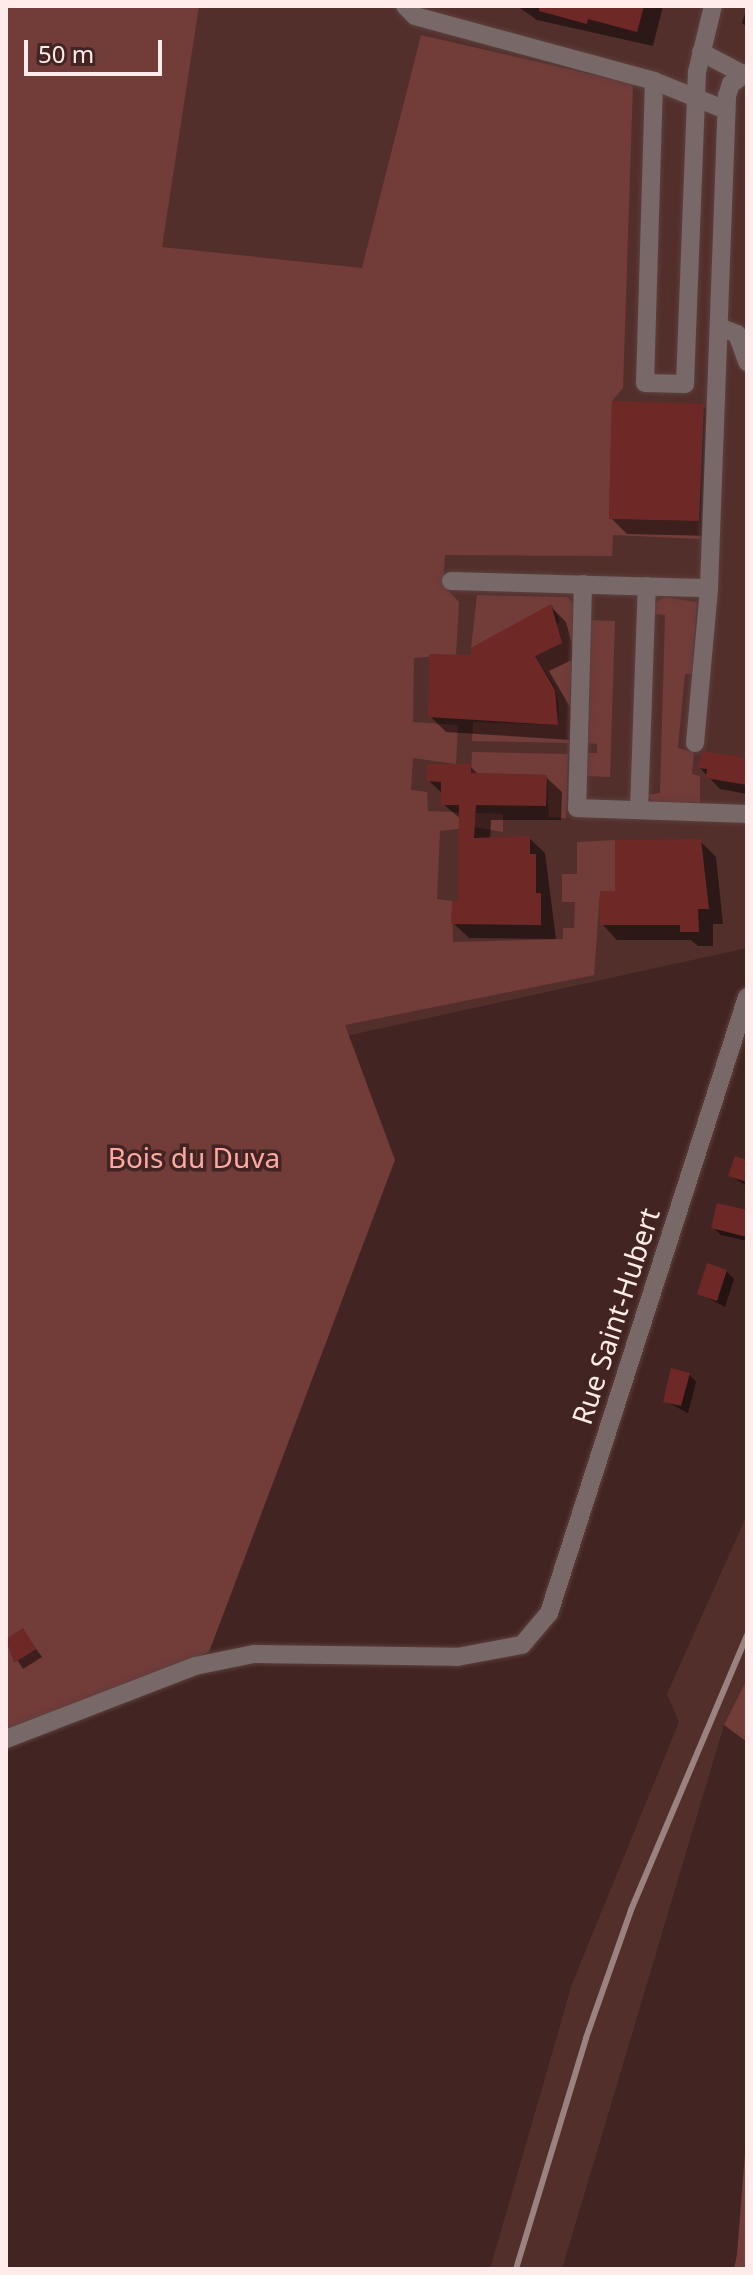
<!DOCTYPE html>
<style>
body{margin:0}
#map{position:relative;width:753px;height:2275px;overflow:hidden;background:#422422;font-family:"Noto Sans",sans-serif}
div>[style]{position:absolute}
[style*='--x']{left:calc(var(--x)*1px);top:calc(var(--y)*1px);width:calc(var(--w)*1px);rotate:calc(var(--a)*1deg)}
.built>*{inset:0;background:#532f2c}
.green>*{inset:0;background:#723c39}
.shadow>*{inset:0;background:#0007}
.building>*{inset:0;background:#6e2927}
.roads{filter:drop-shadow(0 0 2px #5c403e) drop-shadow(0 0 2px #5c403e)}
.minor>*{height:18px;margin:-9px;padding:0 9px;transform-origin:9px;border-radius:9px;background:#786867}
.rail>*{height:6px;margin:-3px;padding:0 3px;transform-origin:3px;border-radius:3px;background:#9b8280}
span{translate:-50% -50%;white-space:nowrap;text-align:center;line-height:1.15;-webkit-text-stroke:7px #422422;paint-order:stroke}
.park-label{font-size:28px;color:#ffa8a1}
.street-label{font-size:28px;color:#ffebe9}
.frame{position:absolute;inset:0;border:8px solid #ffebe9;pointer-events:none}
.scale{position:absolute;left:24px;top:40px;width:138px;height:36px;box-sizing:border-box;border:4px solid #ffebe9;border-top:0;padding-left:10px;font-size:24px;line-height:28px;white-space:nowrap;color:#ffebe9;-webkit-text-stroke:6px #422422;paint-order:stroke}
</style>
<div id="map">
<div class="built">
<div style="clip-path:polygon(166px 6px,747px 6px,747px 948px,346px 1036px,109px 448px)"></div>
<div style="clip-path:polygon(747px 1515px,747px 1679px,724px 1725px,562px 2269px,490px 2269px,572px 1984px,679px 1722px,667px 1694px)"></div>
</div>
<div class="green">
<div style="clip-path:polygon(6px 6px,199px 6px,162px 247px,362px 268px,421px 35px,633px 84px,623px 388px,612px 401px,609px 519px,700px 521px,700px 539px,613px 535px,612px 556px,445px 555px,443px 585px,459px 602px,456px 655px,414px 658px,413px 722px,458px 725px,456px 764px,413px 758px,411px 790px,427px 792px,428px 811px,503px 814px,503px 832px,474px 827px,440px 831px,437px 899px,452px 901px,453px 942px,563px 939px,563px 928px,574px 928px,575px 902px,562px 902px,562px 874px,577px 874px,577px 842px,615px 840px,615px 891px,600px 892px,594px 975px,345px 1025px,395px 1160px,209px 1652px,6px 1730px)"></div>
<div style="clip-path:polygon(477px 595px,568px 597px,573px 605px,569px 743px,472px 741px,473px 722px,558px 725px,559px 706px,555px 687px,535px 656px,560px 621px,552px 605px,471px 648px)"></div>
<div style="clip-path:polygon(664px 597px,697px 602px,692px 674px,685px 674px,678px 748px,694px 752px,692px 774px,700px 776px,700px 803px,654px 803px,647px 795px,660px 793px,665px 615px,652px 614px,651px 605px)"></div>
<div style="clip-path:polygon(590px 620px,615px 621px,610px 777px,586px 776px,586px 753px,597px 753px,597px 744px,587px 743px)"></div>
<div style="clip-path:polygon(472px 752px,568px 754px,566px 818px,549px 817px,547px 775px,471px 773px)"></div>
<div style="clip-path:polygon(747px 1679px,747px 1742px,724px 1725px)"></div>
<div style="clip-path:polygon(747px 2127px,747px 2269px,734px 2269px,737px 2254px)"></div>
</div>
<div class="shadow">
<div style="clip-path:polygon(517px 6px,663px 6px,653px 46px,537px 20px)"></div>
<div style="clip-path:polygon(747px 7px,747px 27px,742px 23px)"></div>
<div style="clip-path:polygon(703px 406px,718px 421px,714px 536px,627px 534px,611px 518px)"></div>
<div style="clip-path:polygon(551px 607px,566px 622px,576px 658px,549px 671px,570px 707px,572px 740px,446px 732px,430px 716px)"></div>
<div style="clip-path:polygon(747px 760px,747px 794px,720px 789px,699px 767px)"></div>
<div style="clip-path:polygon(470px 766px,479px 775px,546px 777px,562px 792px,561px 820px,491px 820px,490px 839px,529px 838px,545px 853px,556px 939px,469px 938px,453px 923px,460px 903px,461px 819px,443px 804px,443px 794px,429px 781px)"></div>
<div style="clip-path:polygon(700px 841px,716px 857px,723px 924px,713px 924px,713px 946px,698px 946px,691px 940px,617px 940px,602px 924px,617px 893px)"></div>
<div style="clip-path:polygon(747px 1162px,747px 1186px,731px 1176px)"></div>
<div style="clip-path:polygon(747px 1212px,747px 1241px,721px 1235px,713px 1227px)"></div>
<div style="clip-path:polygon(726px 1271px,734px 1279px,725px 1307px,699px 1293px)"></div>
<div style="clip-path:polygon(689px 1374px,696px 1382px,688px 1413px,665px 1401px)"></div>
<div style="clip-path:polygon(23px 1631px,42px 1657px,23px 1669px,6px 1642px)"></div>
</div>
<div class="building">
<div style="clip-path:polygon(539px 6px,644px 6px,637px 32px,588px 19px,587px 24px,539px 11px)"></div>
<div style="clip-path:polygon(612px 401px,704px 404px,699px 521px,609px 519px)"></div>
<div style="clip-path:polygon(551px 604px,562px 643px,535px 656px,555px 690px,558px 725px,428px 717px,429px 654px,471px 655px,471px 648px)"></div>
<div style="clip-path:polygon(703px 751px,747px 758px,747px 785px,706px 778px,707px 769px,697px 768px)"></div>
<div style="clip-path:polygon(427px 764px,471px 764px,471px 773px,547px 775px,546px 806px,476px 805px,474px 838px,530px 836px,530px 854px,536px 854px,536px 893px,541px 893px,541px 925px,451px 924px,452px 901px,458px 901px,459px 805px,441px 805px,441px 782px,427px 781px)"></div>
<div style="clip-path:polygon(701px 839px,709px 909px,698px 909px,699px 932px,680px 932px,680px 925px,600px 925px,600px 891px,615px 891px,615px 840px)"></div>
<div style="clip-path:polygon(735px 1156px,747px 1160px,747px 1182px,728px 1176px)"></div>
<div style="clip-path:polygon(717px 1203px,747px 1210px,747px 1237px,711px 1228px)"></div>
<div style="clip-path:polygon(707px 1263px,727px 1270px,717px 1301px,697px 1294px)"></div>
<div style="clip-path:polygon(671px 1368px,690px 1373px,681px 1406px,663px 1402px)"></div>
<div style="clip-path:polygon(23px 1628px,36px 1649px,14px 1663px,6px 1639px)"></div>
</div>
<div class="roads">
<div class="minor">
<div style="--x:405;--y:6;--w:14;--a:45"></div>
<div style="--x:415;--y:16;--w:248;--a:15.2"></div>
<div style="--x:654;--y:81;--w:302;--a:91.7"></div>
<div style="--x:645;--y:383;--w:40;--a:1.4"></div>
<div style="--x:685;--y:384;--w:312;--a:-87.8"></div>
<div style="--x:697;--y:72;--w:68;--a:-76.4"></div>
<div style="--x:701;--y:52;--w:45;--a:27.7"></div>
<div style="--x:654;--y:81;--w:78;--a:21.9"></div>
<div style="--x:719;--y:327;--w:19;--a:21"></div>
<div style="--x:737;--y:334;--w:30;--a:70"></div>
<div style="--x:451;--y:581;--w:258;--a:1.6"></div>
<div style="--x:583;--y:584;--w:224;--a:91.5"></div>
<div style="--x:577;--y:808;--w:170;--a:2"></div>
<div style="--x:695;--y:743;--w:156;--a:-84.8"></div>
<div style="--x:709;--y:588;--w:492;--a:-87.9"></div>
<div style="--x:727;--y:96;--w:13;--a:-72"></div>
<div style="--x:731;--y:84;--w:19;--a:-35"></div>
<div style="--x:639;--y:810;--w:224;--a:-88"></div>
<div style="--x:6;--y:1739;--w:203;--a:-21.1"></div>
<div style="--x:195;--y:1666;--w:60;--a:-11.5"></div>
<div style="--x:254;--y:1654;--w:203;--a:0.8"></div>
<div style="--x:457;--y:1657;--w:66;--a:-10.5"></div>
<div style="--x:522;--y:1645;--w:42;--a:-49.8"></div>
<div style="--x:549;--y:1613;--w:647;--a:-72.18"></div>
</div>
</div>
<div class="rail">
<div style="--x:516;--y:2269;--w:241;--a:-73.1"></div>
<div style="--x:586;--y:2038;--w:136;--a:-70.6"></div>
<div style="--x:631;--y:1910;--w:298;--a:-67.1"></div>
</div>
<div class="park-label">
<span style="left:194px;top:1157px">Bois du Duva</span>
</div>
<div class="street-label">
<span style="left:615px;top:1316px;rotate:-72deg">Rue Saint-Hubert</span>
</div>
<div class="frame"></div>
<div class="scale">50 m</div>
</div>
